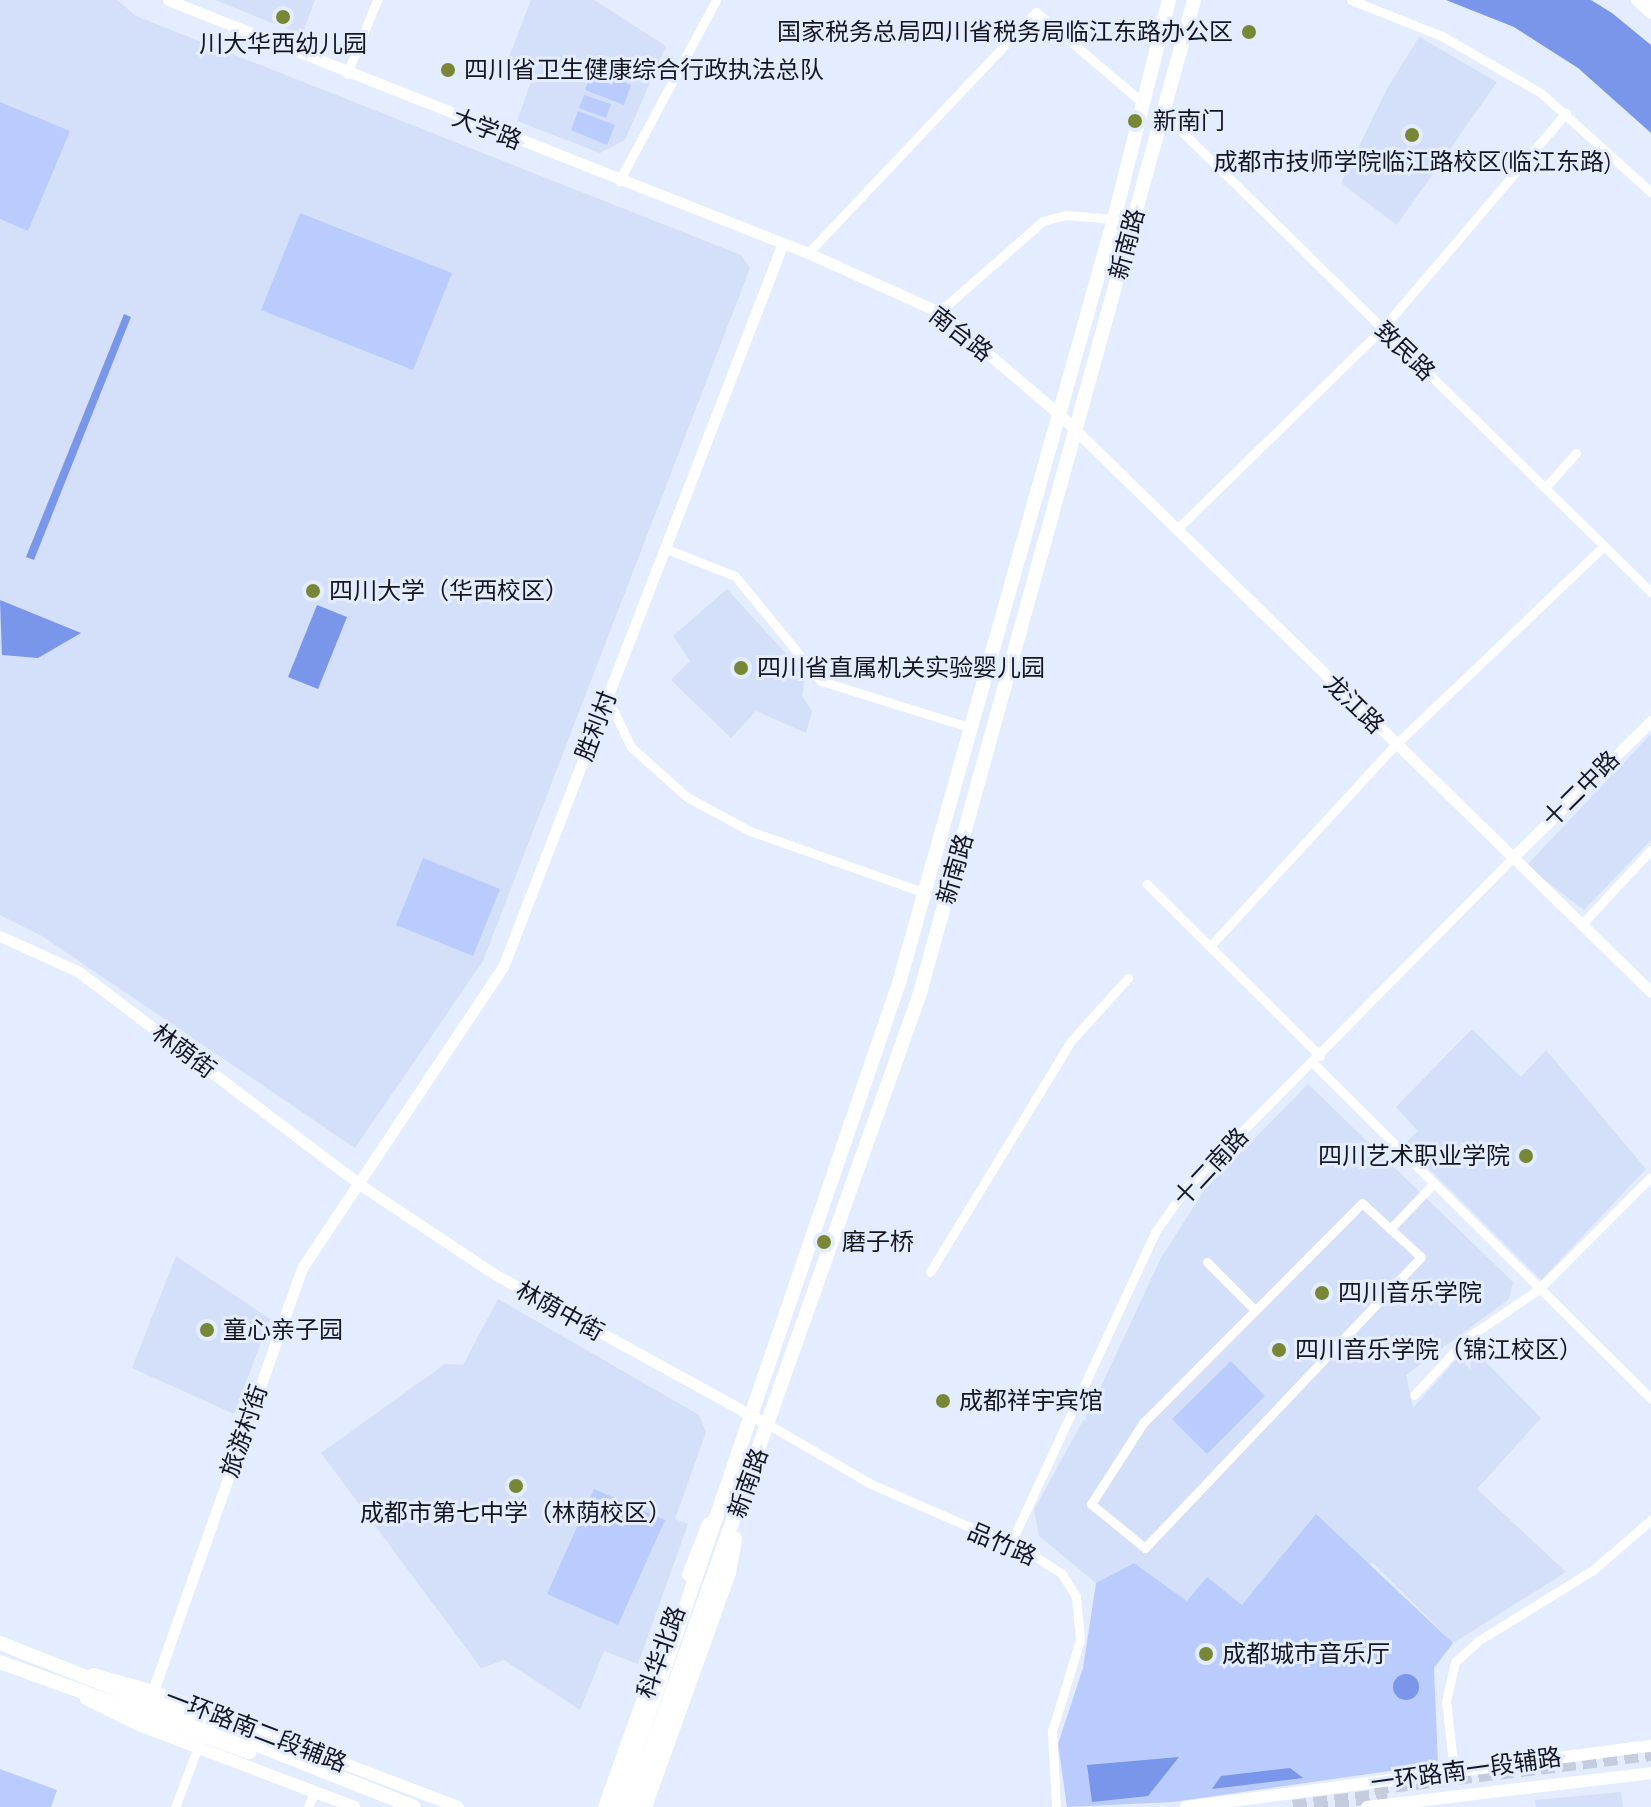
<!DOCTYPE html>
<meta charset="utf-8">
<style>
body{margin:0}
#map{position:relative;width:1651px;height:1807px;overflow:hidden;background:#e4ecff;font-family:"Zilla Slab","Noto Sans SC",serif}
div>[style]{position:absolute}
[style*='--x']{left:calc(var(--x)*1px);top:calc(var(--y)*1px);width:calc(var(--w)*1px);rotate:calc(var(--a)*1deg)}
.built>*{inset:0;background:#d4dff9}
.green>*{inset:0;background:#baccfe}
.water>*{inset:0;background:#7996ea}
.round{border-radius:50%}
.primary-tunnel>*{height:14px;margin-top:-7px;transform-origin:0;background:repeating-linear-gradient(90deg,#c5ccdd 0 14px,transparent 0 21px)}
.minor>*{height:9px;margin:-4.5px;padding:0 4.5px;transform-origin:4.5px;border-radius:4.5px;background:#fff}
.tertiary>*{height:11px;margin:-5.5px;padding:0 5.5px;transform-origin:5.5px;border-radius:5.5px;background:#fff}
.secondary>*{height:12px;margin:-6px;padding:0 6px;transform-origin:6px;border-radius:6px;background:#fff}
.primary>*{height:14px;margin:-7px;padding:0 7px;transform-origin:7px;border-radius:7px;background:#fff}
.dots>*{width:22px;height:22px;translate:-50% -50%;box-sizing:border-box;border:4px solid #e4ecff;border-radius:50%}
span{translate:-50% -50%;white-space:nowrap;text-align:center;line-height:1.15;-webkit-text-stroke:6px #e4ecff;paint-order:stroke}
.poi-label{font-size:24px;color:#15171e}
.right{translate:-100% -50%;text-align:right}
.left{translate:0 -50%;text-align:left}
.street-label{font-size:24px;color:#15171e}
</style>
<div id="map">
<div class="built">
<div style="clip-path:polygon(0 0,117px 0,136px 16px,741px 255px,750px 268px,483px 961px,355px 1148px,42px 936px,0 915px)"></div>
<div style="clip-path:polygon(215px 0,315px 0,302px 35px)"></div>
<div style="clip-path:polygon(531px 0,594px 0,666px 46px,625px 140px,600px 153px,517px 121px,534px 73px,507px 62px)"></div>
<div style="clip-path:polygon(1419px 37px,1497px 82px,1397px 225px,1341px 183px,1388px 87px)"></div>
<div style="clip-path:polygon(727px 589px,805px 675px,802px 696px,812px 711px,806px 733px,756px 711px,731px 738px,671px 680px,690px 661px,673px 636px)"></div>
<div style="clip-path:polygon(1651px 734px,1651px 840px,1584px 910px,1526px 866px)"></div>
<div style="clip-path:polygon(1472px 1029px,1521px 1077px,1546px 1050px,1646px 1169px,1541px 1280px,1404px 1144px,1418px 1131px,1396px 1107px)"></div>
<div style="clip-path:polygon(1308px 1084px,1513px 1282px,1509px 1299px,1406px 1375px,1413px 1408px,1469px 1345px,1541px 1418px,1477px 1489px,1566px 1572px,1453px 1643px,1373px 1563px,1242px 1605px,1187px 1601px,1134px 1563px,1096px 1583px,1039px 1536px,1034px 1510px,1097px 1395px,1161px 1258px,1205px 1189px)"></div>
<div style="clip-path:polygon(176px 1256px,270px 1319px,234px 1414px,132px 1368px)"></div>
<div style="clip-path:polygon(498px 1299px,699px 1415px,706px 1432px,675px 1519px,688px 1524px,638px 1664px,604px 1651px,580px 1710px,504px 1660px,481px 1668px,321px 1453px,445px 1364px,463px 1365px)"></div>
<div style="clip-path:polygon(1621px 1792px,1623px 1807px,1536px 1807px,1535px 1800px)"></div>
</div>
<div class="green">
<div style="clip-path:polygon(593px 70px,631px 85px,624px 105px,585px 90px)"></div>
<div style="clip-path:polygon(584px 95px,611px 104px,606px 118px,579px 108px)"></div>
<div style="clip-path:polygon(0 102px,70px 131px,28px 231px,0 219px)"></div>
<div style="clip-path:polygon(578px 111px,615px 125px,607px 145px,571px 130px)"></div>
<div style="clip-path:polygon(300px 213px,452px 273px,413px 370px,261px 310px)"></div>
<div style="clip-path:polygon(423px 858px,500px 889px,473px 956px,396px 925px)"></div>
<div style="clip-path:polygon(1231px 1361px,1265px 1396px,1207px 1454px,1172px 1419px)"></div>
<div style="clip-path:polygon(594px 1489px,665px 1520px,618px 1625px,547px 1594px)"></div>
<div style="clip-path:polygon(1316px 1514px,1453px 1643px,1434px 1668px,1438px 1764px,1173px 1802px,1067px 1807px,1058px 1744px,1083px 1668px,1096px 1583px,1134px 1563px,1187px 1601px,1207px 1577px,1242px 1605px)"></div>
<div style="clip-path:polygon(0 1769px,57px 1790px,51px 1807px,0 1807px)"></div>
</div>
<div class="water">
<div style="clip-path:polygon(1446px 0,1591px 0,1612px 13px,1651px 45px,1651px 133px,1578px 68px,1514px 27px)"></div>
<div style="clip-path:polygon(124px 314px,131px 317px,34px 560px,26px 557px)"></div>
<div style="clip-path:polygon(0 600px,81px 633px,38px 658px,2px 655px)"></div>
<div style="clip-path:polygon(317px 605px,347px 617px,318px 689px,288px 677px)"></div>
<div class="round" style="left:1393px;top:1674px;width:26px;height:26px"></div>
<div style="clip-path:polygon(1179px 1757px,1148px 1796px,1092px 1802px,1087px 1765px)"></div>
<div style="clip-path:polygon(1290px 1768px,1303px 1778px,1212px 1789px,1221px 1776px)"></div>
</div>
<div class="primary-tunnel">
<div style="--x:1374;--y:1788;--w:279;--a:-7"></div>
<div style="--x:1293;--y:1807;--w:95;--a:-7.3"></div>
</div>
<div class="minor">
<div style="--x:1351;--y:0;--w:98;--a:21.6"></div>
<div style="--x:1442;--y:36;--w:114;--a:29.9"></div>
<div style="--x:1541;--y:93;--w:148;--a:42"></div>
<div style="--x:347;--y:74;--w:80;--a:-67.9"></div>
<div style="--x:1160;--y:110;--w:688;--a:44.47"></div>
<div style="--x:619;--y:181;--w:205;--a:-61.8"></div>
<div style="--x:808;--y:253;--w:332;--a:-46.6"></div>
<div style="--x:1036;--y:12;--w:140;--a:40.4"></div>
<div style="--x:939;--y:312;--w:138;--a:-41.2"></div>
<div style="--x:1043;--y:221;--w:24;--a:-15"></div>
<div style="--x:1066;--y:215;--w:48;--a:4.8"></div>
<div style="--x:1545;--y:488;--w:47;--a:-48.5"></div>
<div style="--x:1177;--y:529;--w:286;--a:-44.3"></div>
<div style="--x:1382;--y:329;--w:284;--a:-49.6"></div>
<div style="--x:664;--y:548;--w:76;--a:21.5"></div>
<div style="--x:735;--y:576;--w:136;--a:50.7"></div>
<div style="--x:821;--y:681;--w:158;--a:17.3"></div>
<div style="--x:607;--y:697;--w:55;--a:64.4"></div>
<div style="--x:631;--y:747;--w:75;--a:41.8"></div>
<div style="--x:687;--y:797;--w:72;--a:28.4"></div>
<div style="--x:750;--y:831;--w:186;--a:19.5"></div>
<div style="--x:1147;--y:884;--w:244;--a:44.8"></div>
<div style="--x:1581;--y:925;--w:103;--a:-47"></div>
<div style="--x:1212;--y:944;--w:272;--a:-47.4"></div>
<div style="--x:1396;--y:744;--w:287;--a:-43.6"></div>
<div style="--x:1313;--y:1063;--w:477;--a:44.8"></div>
<div style="--x:1362;--y:1203;--w:80;--a:42.5"></div>
<div style="--x:1421;--y:1257;--w:401;--a:133.5"></div>
<div style="--x:1145;--y:1548;--w:70;--a:-140.8"></div>
<div style="--x:1091;--y:1504;--w:96;--a:-57.3"></div>
<div style="--x:1143;--y:1423;--w:310;--a:-45.1"></div>
<div style="--x:1390;--y:1229;--w:62;--a:-46.3"></div>
<div style="--x:1207;--y:1262;--w:68;--a:45"></div>
<div style="--x:930;--y:1272;--w:271;--a:-58.6"></div>
<div style="--x:1071;--y:1041;--w:85;--a:-47.9"></div>
<div style="--x:1414;--y:1395;--w:78;--a:-47.1"></div>
<div style="--x:1467;--y:1338;--w:87;--a:-34.2"></div>
<div style="--x:1539;--y:1289;--w:158;--a:-45"></div>
<div style="--x:769;--y:1425;--w:118;--a:30"></div>
<div style="--x:871;--y:1484;--w:173;--a:23.5"></div>
<div style="--x:1030;--y:1553;--w:38;--a:33"></div>
<div style="--x:1062;--y:1574;--w:26;--a:58"></div>
<div style="--x:1076;--y:1596;--w:44;--a:84.8"></div>
<div style="--x:1080;--y:1640;--w:95;--a:107.1"></div>
<div style="--x:1052;--y:1731;--w:76;--a:87"></div>
<div style="--x:1010;--y:1545;--w:345;--a:-65.1"></div>
<div style="--x:1155;--y:1232;--w:54;--a:-54.8"></div>
<div style="--x:1186;--y:1188;--w:464;--a:-45.3"></div>
<div style="--x:1454;--y:1771;--w:70;--a:-96.5"></div>
<div style="--x:1446;--y:1701;--w:40;--a:-77"></div>
<div style="--x:1455;--y:1662;--w:31;--a:-42"></div>
<div style="--x:1478;--y:1641;--w:135;--a:-31.7"></div>
<div style="--x:1593;--y:1570;--w:77;--a:-40.8"></div>
<div style="--x:175;--y:1807;--w:64;--a:-69"></div>
<div style="--x:308;--y:1807;--w:16;--a:-68"></div>
</div>
<div class="tertiary">
<div style="--x:168;--y:0;--w:688;--a:21.57"></div>
<div style="--x:808;--y:253;--w:144;--a:24.2"></div>
<div style="--x:939;--y:312;--w:157;--a:40.4"></div>
<div style="--x:1059;--y:414;--w:827;--a:44.31"></div>
<div style="--x:1512;--y:858;--w:195;--a:-44.6"></div>
<div style="--x:0;--y:936;--w:87;--a:24.5"></div>
<div style="--x:79;--y:972;--w:351;--a:37.1"></div>
<div style="--x:359;--y:1184;--w:164;--a:33.6"></div>
<div style="--x:496;--y:1275;--w:311;--a:28.8"></div>
<div style="--x:153;--y:1691;--w:448;--a:-70.6"></div>
<div style="--x:302;--y:1268;--w:362;--a:-56.3"></div>
<div style="--x:503;--y:967;--w:776;--a:-68.86"></div>
</div>
<div class="secondary">
<div style="--x:1637;--y:0;--w:19;--a:43"></div>
<div style="--x:1650;--y:0;--w:1;--a:45"></div>
<div style="--x:93;--y:1674;--w:62;--a:15.8"></div>
<div style="--x:153;--y:1691;--w:326;--a:20.8"></div>
<div style="--x:86;--y:1699;--w:61;--a:26.1"></div>
<div style="--x:141;--y:1726;--w:228;--a:20.8"></div>
<div style="--x:1186;--y:1807;--w:469;--a:-7.5"></div>
<div style="--x:1367;--y:1807;--w:286;--a:-6.8"></div>
</div>
<div class="primary">
<div style="--x:689;--y:1575;--w:55;--a:-68.6"></div>
<div style="--x:0;--y:1643;--w:445;--a:21.6"></div>
<div style="--x:0;--y:1662;--w:265;--a:19.9"></div>
<div style="--x:605;--y:1807;--w:118;--a:-70.2"></div>
<div style="--x:617;--y:1807;--w:871;--a:-71.11"></div>
<div style="--x:899;--y:983;--w:794;--a:-74.28"></div>
<div style="--x:1114;--y:219;--w:226;--a:-75.9"></div>
<div style="--x:631;--y:1807;--w:864;--a:-70.45"></div>
<div style="--x:920;--y:993;--w:1030;--a:-74.57"></div>
<div style="--x:645;--y:1807;--w:249;--a:-70.3"></div>
<div style="--x:729;--y:1573;--w:35;--a:-80"></div>
</div>
<div class="dots">
<div style="left:283px;top:17px;background:#778735"></div>
<div style="left:1249px;top:32px;background:#778735"></div>
<div style="left:448px;top:70px;background:#778735"></div>
<div style="left:1135px;top:121px;background:#778735"></div>
<div style="left:1412px;top:135px;background:#778735"></div>
<div style="left:313px;top:591px;background:#778735"></div>
<div style="left:741px;top:668px;background:#778735"></div>
<div style="left:1526px;top:1156px;background:#778735"></div>
<div style="left:824px;top:1242px;background:#778735"></div>
<div style="left:1322px;top:1293px;background:#778735"></div>
<div style="left:207px;top:1330px;background:#778735"></div>
<div style="left:1279px;top:1350px;background:#778735"></div>
<div style="left:943px;top:1401px;background:#778735"></div>
<div style="left:516px;top:1486px;background:#778735"></div>
<div style="left:1206px;top:1654px;background:#778735"></div>
</div>
<div class="poi-label">
<span class="right" style="left:1233px;top:32px">国家税务总局四川省税务局临江东路办公区</span>
<span style="left:283px;top:44px">川大华西幼儿园</span>
<span class="left" style="left:464px;top:70px">四川省卫生健康综合行政执法总队</span>
<span class="left" style="left:1153px;top:121px">新南门</span>
<span style="left:1412px;top:162px">成都市技师学院临江路校区(临江东路)</span>
<span class="left" style="left:329px;top:591px">四川大学（华西校区）</span>
<span class="left" style="left:757px;top:668px">四川省直属机关实验婴儿园</span>
<span class="right" style="left:1510px;top:1156px">四川艺术职业学院</span>
<span class="left" style="left:842px;top:1242px">磨子桥</span>
<span class="left" style="left:1338px;top:1293px">四川音乐学院</span>
<span class="left" style="left:223px;top:1330px">童心亲子园</span>
<span class="left" style="left:1295px;top:1350px">四川音乐学院（锦江校区）</span>
<span class="left" style="left:959px;top:1401px">成都祥宇宾馆</span>
<span style="left:516px;top:1513px">成都市第七中学（林荫校区）</span>
<span class="left" style="left:1222px;top:1654px">成都城市音乐厅</span>
</div>
<div class="street-label">
<span style="left:487px;top:129px;rotate:21deg">大学路</span>
<span style="left:1127px;top:244px;rotate:-75deg">新南路</span>
<span style="left:961px;top:334px;rotate:38deg">南台路</span>
<span style="left:1405px;top:351px;rotate:44deg">致民路</span>
<span style="left:1354px;top:704px;rotate:44deg">龙江路</span>
<span style="left:596px;top:726px;rotate:-69deg">胜利村</span>
<span style="left:1581px;top:789px;rotate:-45deg">十二中路</span>
<span style="left:955px;top:869px;rotate:-74deg">新南路</span>
<span style="left:184px;top:1051px;rotate:37deg">林荫街</span>
<span style="left:1211px;top:1167px;rotate:-47deg">十二南路</span>
<span style="left:560px;top:1311px;rotate:29deg">林荫中街</span>
<span style="left:244px;top:1431px;rotate:-71deg">旅游村街</span>
<span style="left:748px;top:1483px;rotate:-70deg">新南路</span>
<span style="left:1002px;top:1544px;rotate:23deg">品竹路</span>
<span style="left:661px;top:1652px;rotate:-70deg">科华北路</span>
<span style="left:256px;top:1730px;rotate:21deg">一环路南二段辅路</span>
<span style="left:1466px;top:1770px;rotate:-8deg">一环路南一段辅路</span>
</div>
</div>
